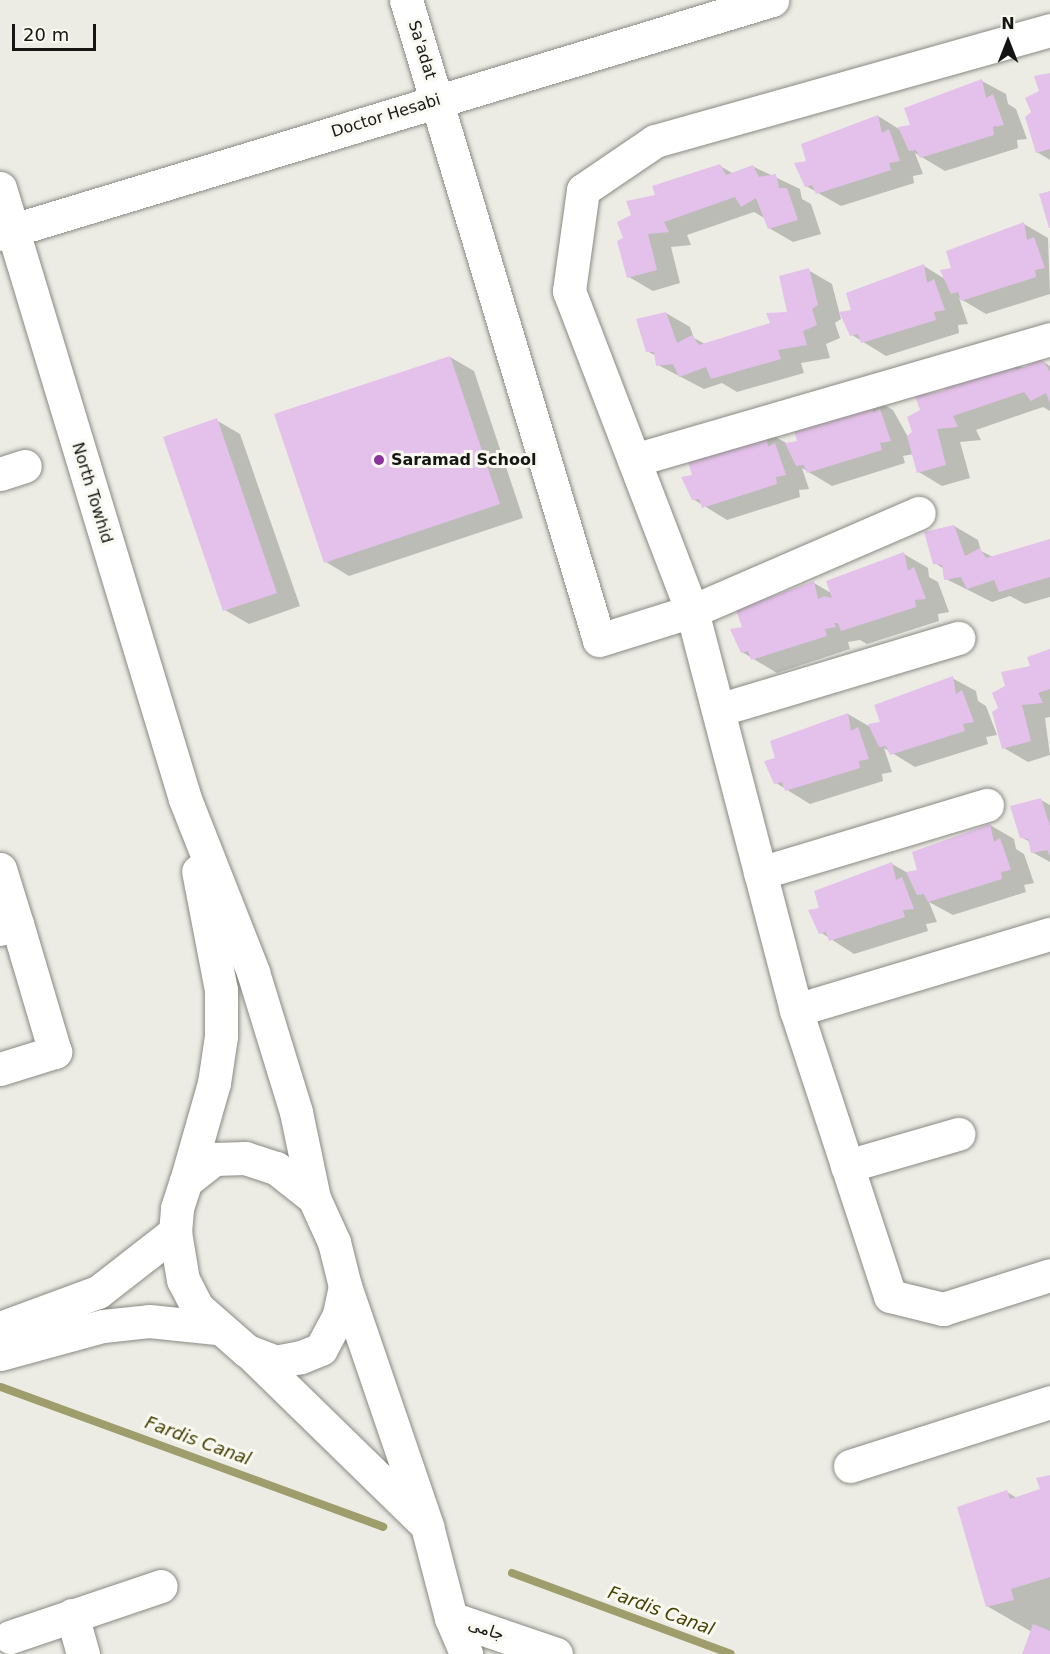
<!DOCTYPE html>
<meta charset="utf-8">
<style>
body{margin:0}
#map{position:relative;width:1050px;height:1654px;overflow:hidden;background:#ecece5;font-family:"DejaVu Sans",Cairo,sans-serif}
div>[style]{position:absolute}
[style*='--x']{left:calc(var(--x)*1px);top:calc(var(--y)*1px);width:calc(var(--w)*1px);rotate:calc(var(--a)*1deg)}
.shadow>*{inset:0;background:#0003}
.stream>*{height:8px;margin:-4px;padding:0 4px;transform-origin:4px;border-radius:4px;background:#9f9d6b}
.building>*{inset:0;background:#e4c1eb}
.roads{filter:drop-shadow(0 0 2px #8a8a84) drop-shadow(0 0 2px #8a8a84)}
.minor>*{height:33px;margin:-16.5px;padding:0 16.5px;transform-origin:16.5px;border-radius:16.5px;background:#fff}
.major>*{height:33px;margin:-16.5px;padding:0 16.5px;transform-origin:16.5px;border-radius:16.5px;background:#fff}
.dots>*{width:16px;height:16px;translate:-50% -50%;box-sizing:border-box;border:3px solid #f9f9f2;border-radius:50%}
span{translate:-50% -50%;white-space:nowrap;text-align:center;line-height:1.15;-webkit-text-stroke:6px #f9f9f2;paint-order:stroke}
.street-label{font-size:16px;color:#151513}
.poi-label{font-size:16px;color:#151513;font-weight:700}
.left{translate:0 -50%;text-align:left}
.water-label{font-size:18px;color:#444000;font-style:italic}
.north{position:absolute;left:978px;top:12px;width:60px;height:60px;-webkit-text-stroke:4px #f9f9f2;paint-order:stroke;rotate:0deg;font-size:16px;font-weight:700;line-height:24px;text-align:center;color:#151513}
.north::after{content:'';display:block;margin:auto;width:21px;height:27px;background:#151513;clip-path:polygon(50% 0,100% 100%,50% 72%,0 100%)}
.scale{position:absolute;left:12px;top:24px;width:84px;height:27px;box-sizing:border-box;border:3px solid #151513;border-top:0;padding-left:8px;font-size:18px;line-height:21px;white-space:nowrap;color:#151513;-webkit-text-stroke:4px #f9f9f2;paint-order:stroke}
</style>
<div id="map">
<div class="shadow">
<div style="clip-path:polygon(1050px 75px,1050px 160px,1037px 152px,1033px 113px)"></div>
<div style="clip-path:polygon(982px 81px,1006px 94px,1008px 104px,1016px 109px,1027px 139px,1017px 140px,1018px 148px,945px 171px,915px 153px,923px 174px,913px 176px,914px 183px,841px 206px,806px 186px,808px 162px,878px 116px,899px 129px,912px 127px)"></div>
<div style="clip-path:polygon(720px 166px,734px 174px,752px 166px,800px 189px,802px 199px,811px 204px,821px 234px,793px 242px,769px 228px,766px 219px,754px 212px,687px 235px,691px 245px,671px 247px,680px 283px,653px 291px,629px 277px,625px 238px,633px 216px,658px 196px)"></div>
<div style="clip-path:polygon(1024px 224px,1048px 238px,1050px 294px,986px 314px,959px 298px,968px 324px,958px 325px,959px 333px,886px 356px,852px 335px,853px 312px,924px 266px,945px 279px,953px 269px)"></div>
<div style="clip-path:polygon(808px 270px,832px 284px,841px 319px,835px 323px,840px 338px,826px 344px,830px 358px,801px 363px,804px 373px,737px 392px,722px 383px,704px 389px,658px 365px,656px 356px,647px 351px,666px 313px,690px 327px,694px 338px,705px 344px,772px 324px,789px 313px)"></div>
<div style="clip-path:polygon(450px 357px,474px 371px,523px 518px,349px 576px,326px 562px)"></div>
<div style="clip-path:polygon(1010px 360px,1024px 368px,1042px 361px,1050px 366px,1050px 411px,1043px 407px,976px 430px,981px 440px,960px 442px,970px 478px,942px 486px,919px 472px,914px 454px,903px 456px,905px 463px,832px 486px,802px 468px,809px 489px,799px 490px,800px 497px,727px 520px,693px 499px,694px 476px,765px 431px,788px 444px,799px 442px,869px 396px,893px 410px,908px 437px,914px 433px,922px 411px,947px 391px)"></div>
<div style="clip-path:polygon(216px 420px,240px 434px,300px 606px,249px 624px,225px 610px,165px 438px)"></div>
<div style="clip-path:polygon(954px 526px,978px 540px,981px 551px,993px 557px,1050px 540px,1050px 597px,1025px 604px,1010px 596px,992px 602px,946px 579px,944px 569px,935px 563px)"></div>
<div style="clip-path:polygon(904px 554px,928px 568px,929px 577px,938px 582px,949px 612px,938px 614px,939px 621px,867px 644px,860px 640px,848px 642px,850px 649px,777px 673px,742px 652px,744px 628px,814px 583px,831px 593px)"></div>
<div style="clip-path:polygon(1050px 651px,1050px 717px,1045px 718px,1050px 755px,1028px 762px,1004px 748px,1000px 709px,1007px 687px)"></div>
<div style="clip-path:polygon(952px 678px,976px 691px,978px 701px,986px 706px,997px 735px,986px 737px,988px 744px,915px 767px,884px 748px,892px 772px,882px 774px,883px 781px,810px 804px,776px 783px,777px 760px,848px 714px,872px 728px)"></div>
<div style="clip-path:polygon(1041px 800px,1050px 805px,1050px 862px,1032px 852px,1030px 842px,1021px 837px)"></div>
<div style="clip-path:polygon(990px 825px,1014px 839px,1016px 849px,1024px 854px,1034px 883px,1024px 885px,1026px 892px,953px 915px,929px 902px,937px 922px,926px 924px,928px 931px,854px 954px,820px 932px,821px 909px,892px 864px,908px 873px,919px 871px)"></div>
<div style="clip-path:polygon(1050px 1476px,1050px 1654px,1024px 1654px,1032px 1632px,987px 1606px,1007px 1492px,1017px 1498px,1042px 1490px)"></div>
</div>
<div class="stream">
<div style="--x:1;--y:1387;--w:407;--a:20.1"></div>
<div style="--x:512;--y:1573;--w:233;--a:20.3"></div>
</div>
<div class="building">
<div style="clip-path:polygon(1050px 73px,1050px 149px,1036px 153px,1025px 117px,1031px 112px,1025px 98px,1039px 91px,1034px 76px)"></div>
<div style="clip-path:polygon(982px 79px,986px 98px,993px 94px,1004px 125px,993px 127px,994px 135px,920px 158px,916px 150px,909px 151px,898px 127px,910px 125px,904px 108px)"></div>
<div style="clip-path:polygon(878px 115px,882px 133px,889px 129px,900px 161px,889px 163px,891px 170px,816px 194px,812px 185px,805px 187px,794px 163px,806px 161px,801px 144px)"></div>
<div style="clip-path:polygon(720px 164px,726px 175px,753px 165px,759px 177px,776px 174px,779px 188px,787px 188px,798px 220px,768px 229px,756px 198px,741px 207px,735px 197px,664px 222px,669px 232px,648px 234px,657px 270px,627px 278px,617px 241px,623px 238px,617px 222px,631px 215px,626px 201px,655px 195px,652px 186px)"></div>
<div style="clip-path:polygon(1050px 191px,1050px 228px,1049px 228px,1039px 194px)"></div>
<div style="clip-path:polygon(1024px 222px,1027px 240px,1034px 237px,1045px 268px,1035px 270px,1036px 277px,961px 301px,958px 292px,951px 294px,940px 270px,951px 268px,946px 251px)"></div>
<div style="clip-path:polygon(924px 264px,927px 283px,934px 279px,945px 310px,934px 312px,936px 320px,861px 343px,858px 334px,850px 336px,839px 312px,851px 310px,846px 293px)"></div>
<div style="clip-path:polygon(809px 268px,818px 305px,812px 309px,817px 325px,803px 331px,807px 345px,778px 350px,781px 359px,711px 379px,706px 367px,679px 377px,673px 364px,656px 366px,654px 352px,646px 352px,636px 319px,666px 312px,677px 343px,692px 335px,699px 345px,770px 323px,766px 313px,787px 312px,779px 276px)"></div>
<div style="clip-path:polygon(450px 356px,500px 504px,324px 563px,274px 414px)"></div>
<div style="clip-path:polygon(1010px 359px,1016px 370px,1042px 359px,1050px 372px,1050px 403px,1046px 393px,1031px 401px,1024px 392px,953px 416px,958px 427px,937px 429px,946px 465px,917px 473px,907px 436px,912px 432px,907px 417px,920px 410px,915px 396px,945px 390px,941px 381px)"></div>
<div style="clip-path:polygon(869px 395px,873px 413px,880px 409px,891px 441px,880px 443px,882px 450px,807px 473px,804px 465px,796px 466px,785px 443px,797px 441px,792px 423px)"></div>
<div style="clip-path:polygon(217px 418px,277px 593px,223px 611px,163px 437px)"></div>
<div style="clip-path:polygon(765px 429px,768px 447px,775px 443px,786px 475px,776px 477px,777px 484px,702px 508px,699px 499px,692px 500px,681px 477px,692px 475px,687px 458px)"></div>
<div style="clip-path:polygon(954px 525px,965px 556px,980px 548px,986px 558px,1050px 539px,1050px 577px,999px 592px,994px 580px,967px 589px,961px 577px,944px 580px,942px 565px,933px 564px,924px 532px)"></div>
<div style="clip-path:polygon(904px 552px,908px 571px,914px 567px,926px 599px,915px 600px,916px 607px,841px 631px,838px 623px,834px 623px,836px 627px,825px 629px,827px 636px,751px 660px,748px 651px,741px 653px,730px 629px,742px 627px,736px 610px,814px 581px,818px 599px,824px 596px,832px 598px,826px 581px)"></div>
<div style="clip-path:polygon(1050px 649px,1050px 689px,1038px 693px,1043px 703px,1022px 705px,1031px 741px,1002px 749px,992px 712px,998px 708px,992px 693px,1005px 686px,1001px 672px,1030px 666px,1027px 657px)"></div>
<div style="clip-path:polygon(953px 676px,956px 694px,962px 690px,974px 722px,963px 724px,965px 731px,890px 755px,886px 746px,879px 747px,868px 724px,880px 722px,874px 705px)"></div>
<div style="clip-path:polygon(848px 713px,851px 731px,858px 727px,869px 759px,859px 761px,860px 768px,785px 791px,782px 782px,774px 784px,764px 761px,775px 758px,770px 741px)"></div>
<div style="clip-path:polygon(1041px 798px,1050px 826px,1050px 856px,1047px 850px,1031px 853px,1028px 839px,1020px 838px,1010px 806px)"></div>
<div style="clip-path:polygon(990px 824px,994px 842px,1000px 838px,1011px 870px,1001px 872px,1002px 879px,928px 902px,924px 894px,917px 895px,906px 872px,917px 870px,912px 852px)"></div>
<div style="clip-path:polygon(892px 862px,896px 880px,902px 877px,914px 909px,903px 910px,905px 917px,829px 941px,826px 932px,819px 934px,808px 910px,819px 908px,814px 891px)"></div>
<div style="clip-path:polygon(1050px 1475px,1050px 1577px,1011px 1589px,1014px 1600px,986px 1607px,957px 1507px,1007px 1490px,1010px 1499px,1040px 1489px,1036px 1478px)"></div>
<div style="clip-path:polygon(1033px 1624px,1050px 1631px,1050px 1654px,1022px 1654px)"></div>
</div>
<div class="roads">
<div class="minor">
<div style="--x:406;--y:0;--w:668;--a:73.22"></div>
<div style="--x:599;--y:640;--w:97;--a:-17.3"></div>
<div style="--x:692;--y:611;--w:247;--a:-23.4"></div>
<div style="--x:1050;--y:30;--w:410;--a:164.3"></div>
<div style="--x:655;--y:141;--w:87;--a:145.8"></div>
<div style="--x:583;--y:190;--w:102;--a:97.9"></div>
<div style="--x:569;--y:291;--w:343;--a:69"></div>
<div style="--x:692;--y:611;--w:412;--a:75.4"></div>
<div style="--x:796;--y:1010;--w:265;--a:-16.7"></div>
<div style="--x:0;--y:188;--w:638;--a:73.15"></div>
<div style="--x:185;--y:799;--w:186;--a:68.5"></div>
<div style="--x:253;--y:972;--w:146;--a:72.9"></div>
<div style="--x:296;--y:1112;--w:88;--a:78.2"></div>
<div style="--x:0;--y:234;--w:807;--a:-16.86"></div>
<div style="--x:634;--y:460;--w:433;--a:-16.2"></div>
<div style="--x:0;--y:474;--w:26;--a:-18"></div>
<div style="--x:718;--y:710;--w:251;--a:-16.7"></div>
<div style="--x:0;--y:869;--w:58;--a:72.8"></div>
<div style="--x:17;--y:924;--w:18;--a:164"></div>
<div style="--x:760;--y:873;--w:237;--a:-16.7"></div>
<div style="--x:796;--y:1010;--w:301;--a:71.8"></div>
<div style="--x:890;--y:1296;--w:55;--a:13.8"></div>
<div style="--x:943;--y:1309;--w:112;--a:-17.6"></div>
<div style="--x:0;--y:1069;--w:58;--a:-17.2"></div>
<div style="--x:55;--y:1052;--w:134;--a:-106.5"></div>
<div style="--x:245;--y:1158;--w:33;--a:18"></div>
<div style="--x:276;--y:1168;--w:48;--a:38.3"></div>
<div style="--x:314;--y:1198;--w:48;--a:65.6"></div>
<div style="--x:334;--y:1242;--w:45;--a:76"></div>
<div style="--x:345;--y:1286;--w:30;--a:102"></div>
<div style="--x:339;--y:1315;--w:38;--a:118"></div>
<div style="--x:321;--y:1349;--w:22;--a:158"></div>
<div style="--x:301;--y:1357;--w:25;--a:169"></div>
<div style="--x:276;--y:1362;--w:31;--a:-159"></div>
<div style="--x:247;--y:1351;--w:67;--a:-138.7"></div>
<div style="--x:197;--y:1307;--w:30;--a:-117"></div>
<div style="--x:183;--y:1280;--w:49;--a:-99.5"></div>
<div style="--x:175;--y:1232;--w:24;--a:-85"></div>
<div style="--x:177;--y:1208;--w:28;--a:-72"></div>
<div style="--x:186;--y:1181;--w:36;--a:-38"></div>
<div style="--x:214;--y:1159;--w:31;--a:-2"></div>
<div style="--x:847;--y:1166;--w:116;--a:-16.1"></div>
<div style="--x:186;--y:1181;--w:102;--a:-74.1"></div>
<div style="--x:214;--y:1083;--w:48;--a:-81.5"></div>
<div style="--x:221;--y:1036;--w:46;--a:-90"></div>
<div style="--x:221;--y:990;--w:121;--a:-100.9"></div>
<div style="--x:345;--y:1286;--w:254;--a:71.1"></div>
<div style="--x:427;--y:1526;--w:95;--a:75.4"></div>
<div style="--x:451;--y:1618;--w:39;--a:67"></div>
<div style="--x:250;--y:1353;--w:239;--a:44.3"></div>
<div style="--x:850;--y:1466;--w:210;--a:-17.7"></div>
<div style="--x:72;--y:1615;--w:41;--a:74.2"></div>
<div style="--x:451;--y:1618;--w:111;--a:18.9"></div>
<div style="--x:10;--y:1637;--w:159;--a:-18.7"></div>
</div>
<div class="major">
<div style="--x:0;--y:1328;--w:104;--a:-20.2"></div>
<div style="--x:98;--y:1292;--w:98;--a:-37.9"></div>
<div style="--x:0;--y:1354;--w:107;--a:-15.2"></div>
<div style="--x:103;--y:1326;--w:46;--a:-6.2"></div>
<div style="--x:149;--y:1321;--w:68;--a:5.9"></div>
</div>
</div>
<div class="dots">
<div style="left:379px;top:460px;background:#8b329d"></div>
</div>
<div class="street-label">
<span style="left:422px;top:50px;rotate:73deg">Sa'adat</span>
<span style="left:386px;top:116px;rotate:-17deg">Doctor Hesabi</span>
<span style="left:92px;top:493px;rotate:73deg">North Towhid</span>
<span style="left:486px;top:1630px;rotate:19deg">جامی</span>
</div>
<div class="poi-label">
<span class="left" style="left:391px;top:460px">Saramad School</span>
</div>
<div class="water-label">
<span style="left:198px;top:1441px;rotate:20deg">Fardis Canal</span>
<span style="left:661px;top:1611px;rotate:20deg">Fardis Canal</span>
</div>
<div class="north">N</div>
<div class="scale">20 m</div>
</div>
